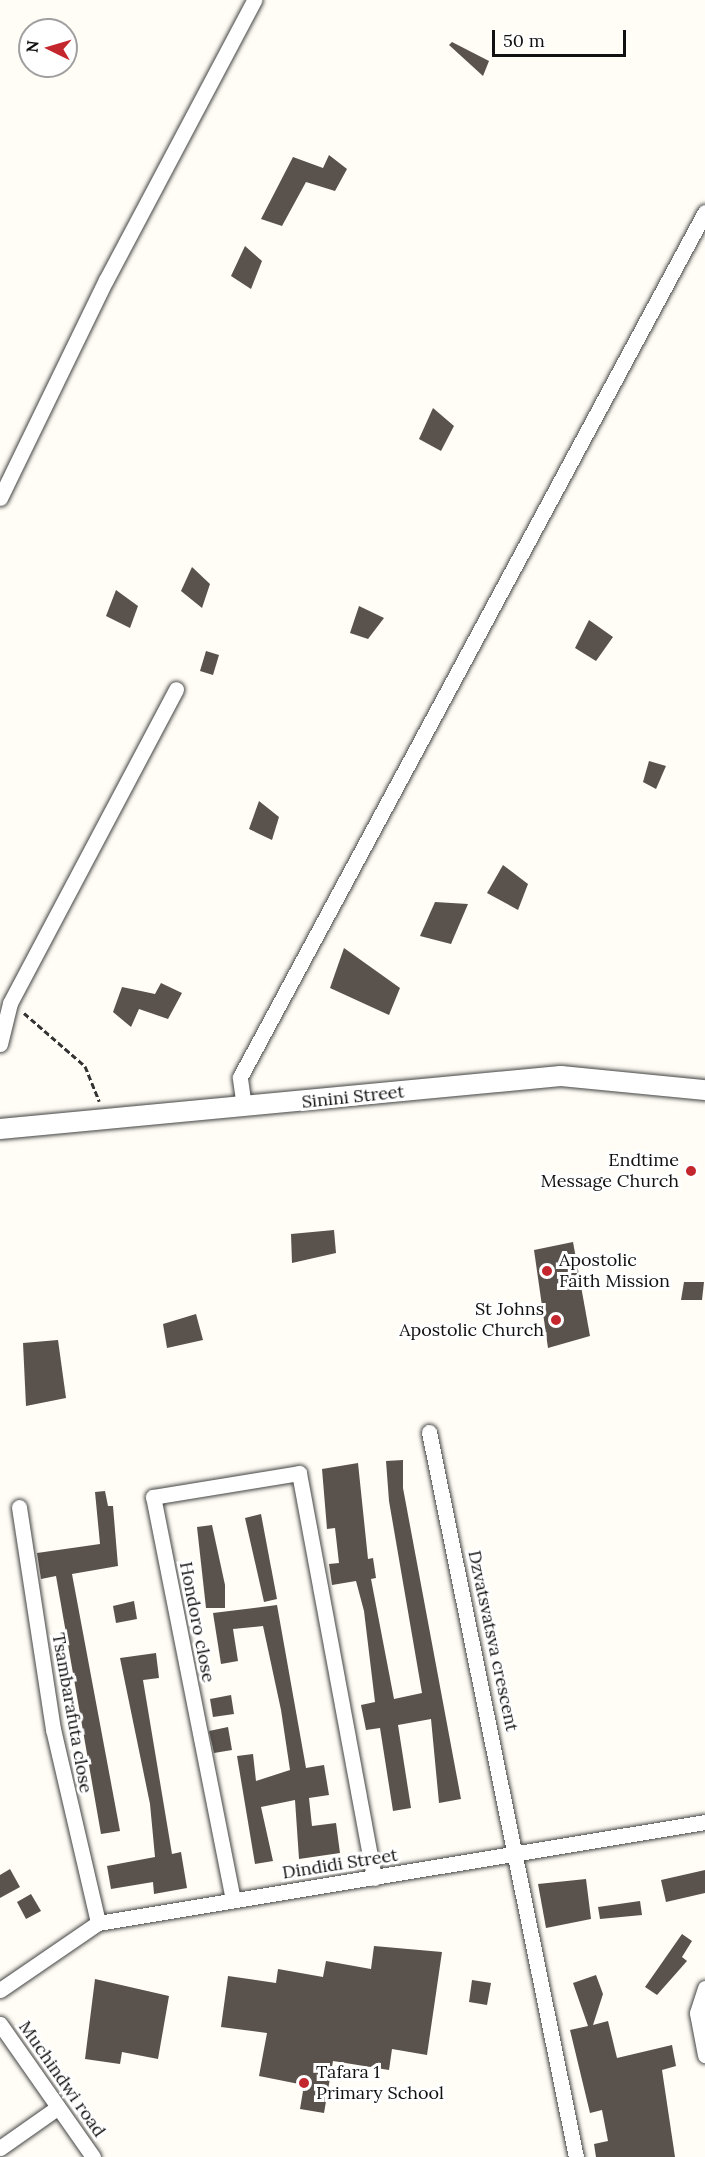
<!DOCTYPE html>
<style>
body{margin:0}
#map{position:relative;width:705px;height:2157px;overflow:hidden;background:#fffdf5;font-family:Lora,serif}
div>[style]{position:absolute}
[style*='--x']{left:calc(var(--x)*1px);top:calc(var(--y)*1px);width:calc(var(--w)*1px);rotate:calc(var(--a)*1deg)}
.building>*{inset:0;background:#5a524d}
.path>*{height:3px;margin-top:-1.5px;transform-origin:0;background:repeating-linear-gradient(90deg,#333 0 6px,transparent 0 9px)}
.roads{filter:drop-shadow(0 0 2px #444) drop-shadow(0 0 2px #444)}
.minor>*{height:15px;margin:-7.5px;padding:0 7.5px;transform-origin:7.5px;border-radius:7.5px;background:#fff}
.tertiary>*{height:20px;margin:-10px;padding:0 10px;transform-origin:10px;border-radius:10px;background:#fff}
.dots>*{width:16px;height:16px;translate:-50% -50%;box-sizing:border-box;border:3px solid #fff;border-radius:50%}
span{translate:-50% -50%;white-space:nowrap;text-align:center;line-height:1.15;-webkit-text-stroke:6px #fff;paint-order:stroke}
.street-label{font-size:18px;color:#111}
.poi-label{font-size:18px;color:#111}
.right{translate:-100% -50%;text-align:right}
.left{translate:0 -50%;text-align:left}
.north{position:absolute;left:18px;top:18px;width:60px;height:60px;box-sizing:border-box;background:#fff;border:2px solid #a0a0a0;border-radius:50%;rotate:275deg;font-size:16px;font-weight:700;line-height:24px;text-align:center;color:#111}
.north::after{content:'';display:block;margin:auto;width:21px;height:27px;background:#c4262e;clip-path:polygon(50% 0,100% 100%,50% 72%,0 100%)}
.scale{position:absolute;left:492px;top:30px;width:134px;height:27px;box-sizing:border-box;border:3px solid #111;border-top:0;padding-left:8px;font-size:18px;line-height:21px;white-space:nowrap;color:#111;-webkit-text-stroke:4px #fff;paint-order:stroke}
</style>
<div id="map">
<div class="building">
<div style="clip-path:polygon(452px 42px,489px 61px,483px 76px,449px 45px)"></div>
<div style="clip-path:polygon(329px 155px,347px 169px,335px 191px,306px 182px,282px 226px,261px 219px,293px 157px,323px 168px)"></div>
<div style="clip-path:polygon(245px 246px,262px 261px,251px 289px,231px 276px)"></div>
<div style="clip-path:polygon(433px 408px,454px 426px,441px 451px,419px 439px)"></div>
<div style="clip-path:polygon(192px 567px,210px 584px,202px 608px,181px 591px)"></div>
<div style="clip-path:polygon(116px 590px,138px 606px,130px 628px,106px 616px)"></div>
<div style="clip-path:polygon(359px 606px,384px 618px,368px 639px,350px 633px)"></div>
<div style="clip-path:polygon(589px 620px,613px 637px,596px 661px,575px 648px)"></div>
<div style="clip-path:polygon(206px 651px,219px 655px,213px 675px,200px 671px)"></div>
<div style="clip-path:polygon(649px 761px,666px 766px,656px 789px,643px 782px)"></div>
<div style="clip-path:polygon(259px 801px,279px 817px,272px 840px,249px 829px)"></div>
<div style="clip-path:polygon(503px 865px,528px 884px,518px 910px,487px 893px)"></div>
<div style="clip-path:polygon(435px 902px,468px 904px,451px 944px,420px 936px)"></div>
<div style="clip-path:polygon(344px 948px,400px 988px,389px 1015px,330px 988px)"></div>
<div style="clip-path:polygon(161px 983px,182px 993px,168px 1019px,139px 1009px,131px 1027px,113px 1012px,122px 987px,155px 994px)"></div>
<div style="clip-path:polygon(334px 1230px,336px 1253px,292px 1263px,291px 1234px)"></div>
<div style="clip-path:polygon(573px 1242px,590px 1336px,548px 1348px,534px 1250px)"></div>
<div style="clip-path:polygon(684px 1282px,704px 1282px,702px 1300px,681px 1300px)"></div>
<div style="clip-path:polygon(196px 1314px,203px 1340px,167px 1348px,163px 1324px)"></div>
<div style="clip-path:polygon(58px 1340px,66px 1398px,26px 1406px,23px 1343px)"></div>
<div style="clip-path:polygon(403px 1460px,403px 1488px,461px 1799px,439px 1803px,431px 1719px,398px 1725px,411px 1808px,393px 1811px,380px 1728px,366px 1730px,361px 1705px,375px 1702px,364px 1611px,356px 1581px,332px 1585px,329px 1564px,339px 1563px,335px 1528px,327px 1529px,322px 1469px,358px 1463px,368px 1559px,373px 1558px,376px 1578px,371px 1579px,394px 1699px,422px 1693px,389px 1501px,386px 1461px)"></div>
<div style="clip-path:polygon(105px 1491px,108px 1506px,113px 1506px,118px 1566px,72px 1574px,120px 1831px,101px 1834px,56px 1576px,41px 1579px,37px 1553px,100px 1544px,95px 1492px)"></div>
<div style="clip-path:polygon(261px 1514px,277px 1599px,264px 1602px,245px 1518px)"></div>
<div style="clip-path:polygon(212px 1525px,225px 1585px,225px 1608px,206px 1608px,197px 1527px)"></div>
<div style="clip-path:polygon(134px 1601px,137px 1619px,116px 1623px,113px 1606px)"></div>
<div style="clip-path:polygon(277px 1605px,306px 1768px,324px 1765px,329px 1795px,309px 1798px,312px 1826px,336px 1823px,340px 1853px,299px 1859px,295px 1800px,261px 1807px,273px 1861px,255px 1864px,237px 1756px,253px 1754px,256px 1781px,290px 1770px,281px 1710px,263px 1626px,233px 1629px,238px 1661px,221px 1664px,213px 1613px)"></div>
<div style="clip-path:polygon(156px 1653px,159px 1678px,143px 1680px,172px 1854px,181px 1852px,187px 1888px,154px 1894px,153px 1882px,111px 1889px,107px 1866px,155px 1857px,150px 1804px,120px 1658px)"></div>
<div style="clip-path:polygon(231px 1695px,234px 1714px,213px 1717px,210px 1699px)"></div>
<div style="clip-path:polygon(228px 1727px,232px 1750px,214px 1753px,209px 1731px)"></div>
<div style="clip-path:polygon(10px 1869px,20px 1887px,0 1898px,0 1875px)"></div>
<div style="clip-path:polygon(705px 1870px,705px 1893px,666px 1902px,661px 1880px)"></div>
<div style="clip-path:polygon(586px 1879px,591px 1919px,546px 1928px,538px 1884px)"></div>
<div style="clip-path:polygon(31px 1894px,41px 1911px,26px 1919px,17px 1902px)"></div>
<div style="clip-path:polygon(640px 1901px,642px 1915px,600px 1919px,598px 1907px)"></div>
<div style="clip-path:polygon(682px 1934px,692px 1941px,682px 1957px,687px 1961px,657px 1995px,645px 1987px)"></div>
<div style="clip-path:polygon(374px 1946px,442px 1952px,427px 2055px,392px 2049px,389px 2070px,333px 2061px,324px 2113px,300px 2109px,304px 2085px,259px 2076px,267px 2033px,221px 2027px,228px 1976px,276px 1983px,278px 1969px,323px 1977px,326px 1961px,371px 1969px)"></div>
<div style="clip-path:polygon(596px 1975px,603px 1994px,593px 2025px,608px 2021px,617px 2058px,672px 2045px,676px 2066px,662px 2070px,675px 2157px,596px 2157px,594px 2144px,608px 2141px,602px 2110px,590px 2113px,570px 2030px,588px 2026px,573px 1983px)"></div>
<div style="clip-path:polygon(95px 1979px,169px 1996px,158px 2059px,122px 2052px,120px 2064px,85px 2059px)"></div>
<div style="clip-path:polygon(472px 1980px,491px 1983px,487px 2005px,469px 2002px)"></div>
</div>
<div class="path">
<div style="--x:24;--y:1013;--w:81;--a:41"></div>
<div style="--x:85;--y:1066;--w:38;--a:68"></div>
</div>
<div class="roads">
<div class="minor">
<div style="--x:0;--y:498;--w:242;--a:-64.1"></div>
<div style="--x:106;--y:280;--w:317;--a:-62.1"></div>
<div style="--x:0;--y:1044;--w:42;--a:-76.3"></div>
<div style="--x:10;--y:1003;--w:355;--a:-62.1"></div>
<div style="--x:244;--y:1107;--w:30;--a:-98"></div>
<div style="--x:240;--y:1077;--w:982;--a:-61.74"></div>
<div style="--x:429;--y:1432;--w:740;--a:78.54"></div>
<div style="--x:19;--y:1507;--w:225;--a:81.3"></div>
<div style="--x:53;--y:1729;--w:199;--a:76.9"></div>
<div style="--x:233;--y:1900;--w:411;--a:-101.2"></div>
<div style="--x:153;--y:1497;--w:148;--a:-9.3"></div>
<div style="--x:299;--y:1473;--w:412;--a:79.5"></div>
<div style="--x:705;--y:1988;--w:26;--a:108"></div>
<div style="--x:697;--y:2013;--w:43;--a:79.2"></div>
<div style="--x:0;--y:1990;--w:119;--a:-34.4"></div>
<div style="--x:98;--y:1923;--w:615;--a:-9.45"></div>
<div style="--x:0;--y:2024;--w:162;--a:55"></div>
<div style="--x:0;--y:2148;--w:70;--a:-35.1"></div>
</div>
<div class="tertiary">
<div style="--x:0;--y:1129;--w:563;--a:-5.4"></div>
<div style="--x:561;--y:1076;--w:145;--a:5.6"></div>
</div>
</div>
<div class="dots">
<div style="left:691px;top:1171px;background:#c4262e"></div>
<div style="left:547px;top:1271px;background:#c4262e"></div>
<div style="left:556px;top:1320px;background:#c4262e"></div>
<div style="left:304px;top:2083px;background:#c4262e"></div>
</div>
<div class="street-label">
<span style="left:353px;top:1097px;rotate:-6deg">Sinini Street</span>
<span style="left:197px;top:1622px;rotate:79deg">Hondoro close</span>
<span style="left:493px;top:1641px;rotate:78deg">Dzvatsvatsva crescent</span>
<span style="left:72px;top:1713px;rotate:80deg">Tsambarafuta close</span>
<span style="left:340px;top:1864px;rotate:-9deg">Dindidi Street</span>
<span style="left:62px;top:2079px;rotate:55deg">Muchindwi road</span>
</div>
<div class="poi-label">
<span class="right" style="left:679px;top:1171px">Endtime<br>Message Church</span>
<span class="left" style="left:559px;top:1271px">Apostolic<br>Faith Mission</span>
<span class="right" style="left:544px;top:1320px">St Johns<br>Apostolic Church</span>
<span class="left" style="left:316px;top:2083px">Tafara 1<br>Primary School</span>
</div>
<div class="north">N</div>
<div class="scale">50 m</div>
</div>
